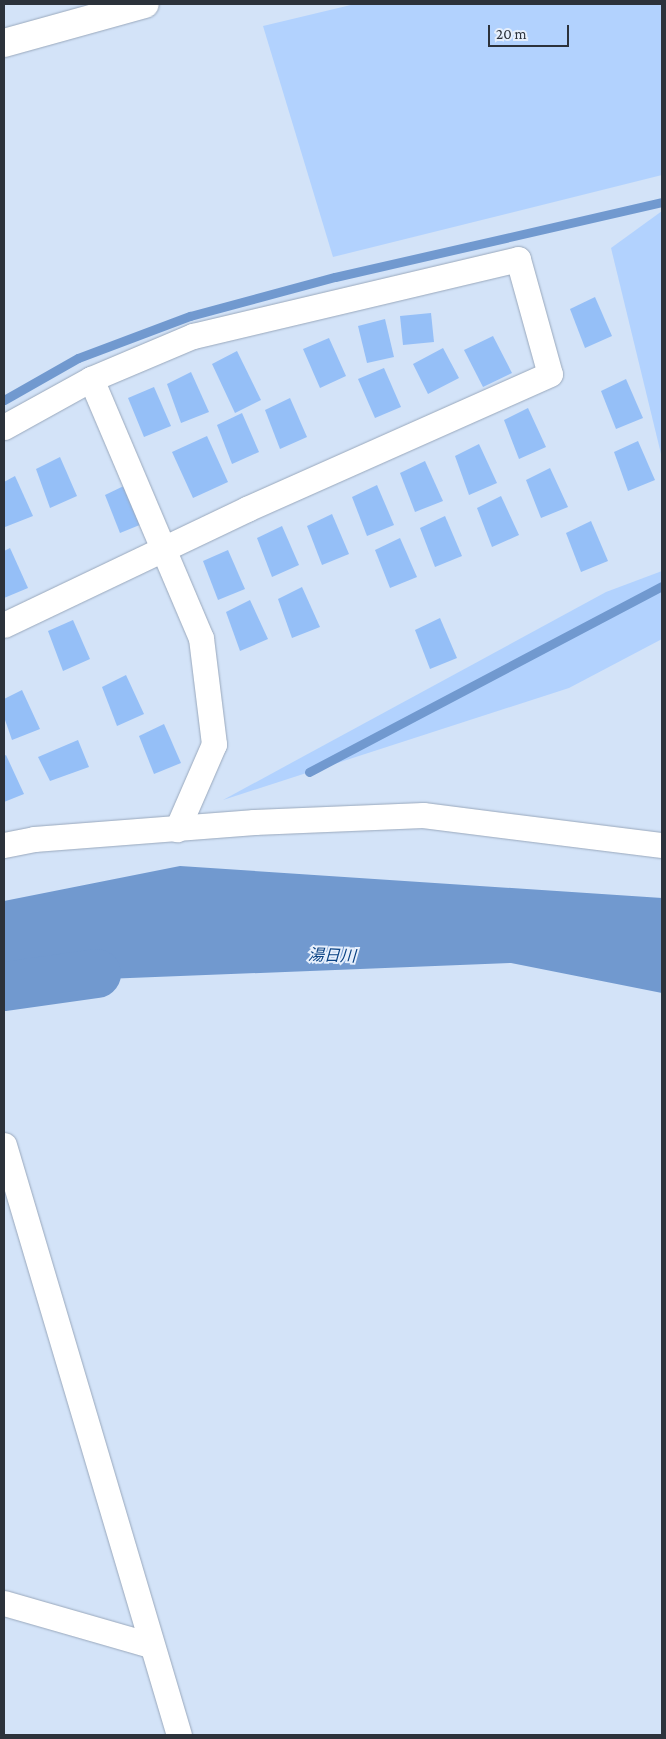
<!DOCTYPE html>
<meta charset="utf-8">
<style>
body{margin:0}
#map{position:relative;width:666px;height:1739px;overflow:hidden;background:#d3e3f8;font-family:"Crimson Pro","Noto Sans JP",serif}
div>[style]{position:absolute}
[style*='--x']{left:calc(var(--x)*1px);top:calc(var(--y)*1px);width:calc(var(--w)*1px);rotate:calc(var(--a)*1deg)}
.green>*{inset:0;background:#b2d2fe}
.water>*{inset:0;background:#7199cf}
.stream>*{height:9px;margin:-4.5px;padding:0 4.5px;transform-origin:4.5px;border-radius:4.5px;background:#7199cf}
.river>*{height:49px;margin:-24.5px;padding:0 24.5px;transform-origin:24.5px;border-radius:24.5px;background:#7199cf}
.building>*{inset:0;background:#95bff7}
.roads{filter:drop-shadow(0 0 1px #99a8bc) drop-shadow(0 0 1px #99a8bc)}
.street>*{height:25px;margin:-12.5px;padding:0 12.5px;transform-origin:12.5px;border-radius:12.5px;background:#fff}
.secondary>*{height:28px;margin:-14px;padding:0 14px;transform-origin:14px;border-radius:14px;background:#fff}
span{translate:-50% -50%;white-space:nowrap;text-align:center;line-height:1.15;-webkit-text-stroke:4px #e6effc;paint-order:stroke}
.water-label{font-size:16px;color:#0a4283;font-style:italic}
.frame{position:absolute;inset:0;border:5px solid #2c323b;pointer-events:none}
.scale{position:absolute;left:488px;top:25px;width:81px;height:22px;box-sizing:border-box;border:2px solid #2c323b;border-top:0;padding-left:6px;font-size:15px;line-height:18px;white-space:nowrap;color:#2c323b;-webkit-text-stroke:4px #e6effc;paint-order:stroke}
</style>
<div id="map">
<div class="green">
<div style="clip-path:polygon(355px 4px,662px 4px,662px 175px,333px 257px,263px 26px)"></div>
<div style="clip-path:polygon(662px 211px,662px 458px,611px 248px)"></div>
<div style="clip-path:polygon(662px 571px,662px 639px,569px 688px,223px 800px,606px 592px)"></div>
</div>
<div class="water">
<div style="clip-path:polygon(180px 866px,662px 898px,662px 993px,511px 963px,4px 983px,4px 901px)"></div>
</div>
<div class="stream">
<div style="--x:4;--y:400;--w:85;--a:-29.6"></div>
<div style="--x:78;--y:358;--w:120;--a:-20.6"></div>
<div style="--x:190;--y:316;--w:150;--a:-15.1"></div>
<div style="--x:335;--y:277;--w:335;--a:-12.9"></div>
<div style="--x:309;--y:772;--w:399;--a:-27.8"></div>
</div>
<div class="river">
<div style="--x:4;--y:986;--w:93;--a:-8"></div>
</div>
<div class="building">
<div style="clip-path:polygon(595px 297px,612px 336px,585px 348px,570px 309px)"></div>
<div style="clip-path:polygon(431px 313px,434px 342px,403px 345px,400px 316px)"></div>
<div style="clip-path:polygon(385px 319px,394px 357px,367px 363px,358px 326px)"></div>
<div style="clip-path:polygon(493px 336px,512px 373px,483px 387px,464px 350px)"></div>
<div style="clip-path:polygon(329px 338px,346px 376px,320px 388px,303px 349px)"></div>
<div style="clip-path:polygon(443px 348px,459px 378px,428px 394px,413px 364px)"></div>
<div style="clip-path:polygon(237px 351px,261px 400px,235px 413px,212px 364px)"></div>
<div style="clip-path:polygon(384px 368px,401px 407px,375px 418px,358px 379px)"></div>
<div style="clip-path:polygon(191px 372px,209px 412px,181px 423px,167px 384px)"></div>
<div style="clip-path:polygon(626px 379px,643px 418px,616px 429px,601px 391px)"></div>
<div style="clip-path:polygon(154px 387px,171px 426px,144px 437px,128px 398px)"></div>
<div style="clip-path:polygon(290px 398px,307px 437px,280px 449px,265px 410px)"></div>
<div style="clip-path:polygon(528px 408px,546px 447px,519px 459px,504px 420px)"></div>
<div style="clip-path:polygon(242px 413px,259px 452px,232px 464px,217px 425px)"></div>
<div style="clip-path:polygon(207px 436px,228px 482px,193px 498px,172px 452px)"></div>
<div style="clip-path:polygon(638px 441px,655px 480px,628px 491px,614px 452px)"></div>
<div style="clip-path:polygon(479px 444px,497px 483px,469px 495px,455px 456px)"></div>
<div style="clip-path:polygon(60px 457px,77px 496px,50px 508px,36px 469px)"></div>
<div style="clip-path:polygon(425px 461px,443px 501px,415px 512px,400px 473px)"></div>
<div style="clip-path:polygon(550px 468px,568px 507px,541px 518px,526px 480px)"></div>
<div style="clip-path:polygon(15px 476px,33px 516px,5px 527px,4px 482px)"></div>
<div style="clip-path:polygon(130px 483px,147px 522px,120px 533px,105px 495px)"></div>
<div style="clip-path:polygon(377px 485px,394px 525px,367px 536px,352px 497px)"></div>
<div style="clip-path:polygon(501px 496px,519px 535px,492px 547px,477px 508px)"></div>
<div style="clip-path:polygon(332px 514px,349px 554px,322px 565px,307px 526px)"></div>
<div style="clip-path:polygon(445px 516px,462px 556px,435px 567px,420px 528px)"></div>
<div style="clip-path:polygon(591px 521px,608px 561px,581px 572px,566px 533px)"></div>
<div style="clip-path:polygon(282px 526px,299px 565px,272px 577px,257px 538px)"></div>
<div style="clip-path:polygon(400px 538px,417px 577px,390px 588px,375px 550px)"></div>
<div style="clip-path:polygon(10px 548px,28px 588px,4px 598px,4px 551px)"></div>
<div style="clip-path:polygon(228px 550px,245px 589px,218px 600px,203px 561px)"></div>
<div style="clip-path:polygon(302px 587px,320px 627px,292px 638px,278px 599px)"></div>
<div style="clip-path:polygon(250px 600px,268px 639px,240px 651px,226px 612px)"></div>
<div style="clip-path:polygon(440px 618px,457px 658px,430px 669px,415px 630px)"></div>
<div style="clip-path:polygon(73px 620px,90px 659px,63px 671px,48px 631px)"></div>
<div style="clip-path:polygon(126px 675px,144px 714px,117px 726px,102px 687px)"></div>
<div style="clip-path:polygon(22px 690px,40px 729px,12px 740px,4px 717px,4px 699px)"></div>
<div style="clip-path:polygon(164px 724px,181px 763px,154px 774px,139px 736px)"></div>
<div style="clip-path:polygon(78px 740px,89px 767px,50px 781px,38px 757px)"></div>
<div style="clip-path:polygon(6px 755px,24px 794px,4px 802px,4px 756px)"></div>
</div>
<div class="roads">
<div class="street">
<div style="--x:91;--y:379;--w:281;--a:67"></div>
<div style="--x:201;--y:638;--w:107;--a:83"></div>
<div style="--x:214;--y:744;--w:93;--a:113.5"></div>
<div style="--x:4;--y:427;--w:99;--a:-28.9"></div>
<div style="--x:91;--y:379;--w:111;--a:-22.9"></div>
<div style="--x:193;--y:336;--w:334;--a:-13.3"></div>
<div style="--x:518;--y:259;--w:119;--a:74.5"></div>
<div style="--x:550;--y:374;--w:332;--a:156"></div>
<div style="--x:247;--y:509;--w:269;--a:154.5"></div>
<div style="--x:4;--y:845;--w:31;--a:-11"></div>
<div style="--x:34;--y:839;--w:221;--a:-4.4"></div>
<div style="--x:254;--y:822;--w:169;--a:-2.4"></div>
<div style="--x:423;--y:815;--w:241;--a:7.2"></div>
<div style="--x:4;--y:1145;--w:615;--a:73.48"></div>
<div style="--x:4;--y:1603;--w:152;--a:16"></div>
</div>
<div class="secondary">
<div style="--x:4;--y:43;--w:146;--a:-15.5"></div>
</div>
</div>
<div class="water-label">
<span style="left:332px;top:956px;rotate:2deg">湯日川</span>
</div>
<div class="frame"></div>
<div class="scale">20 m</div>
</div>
